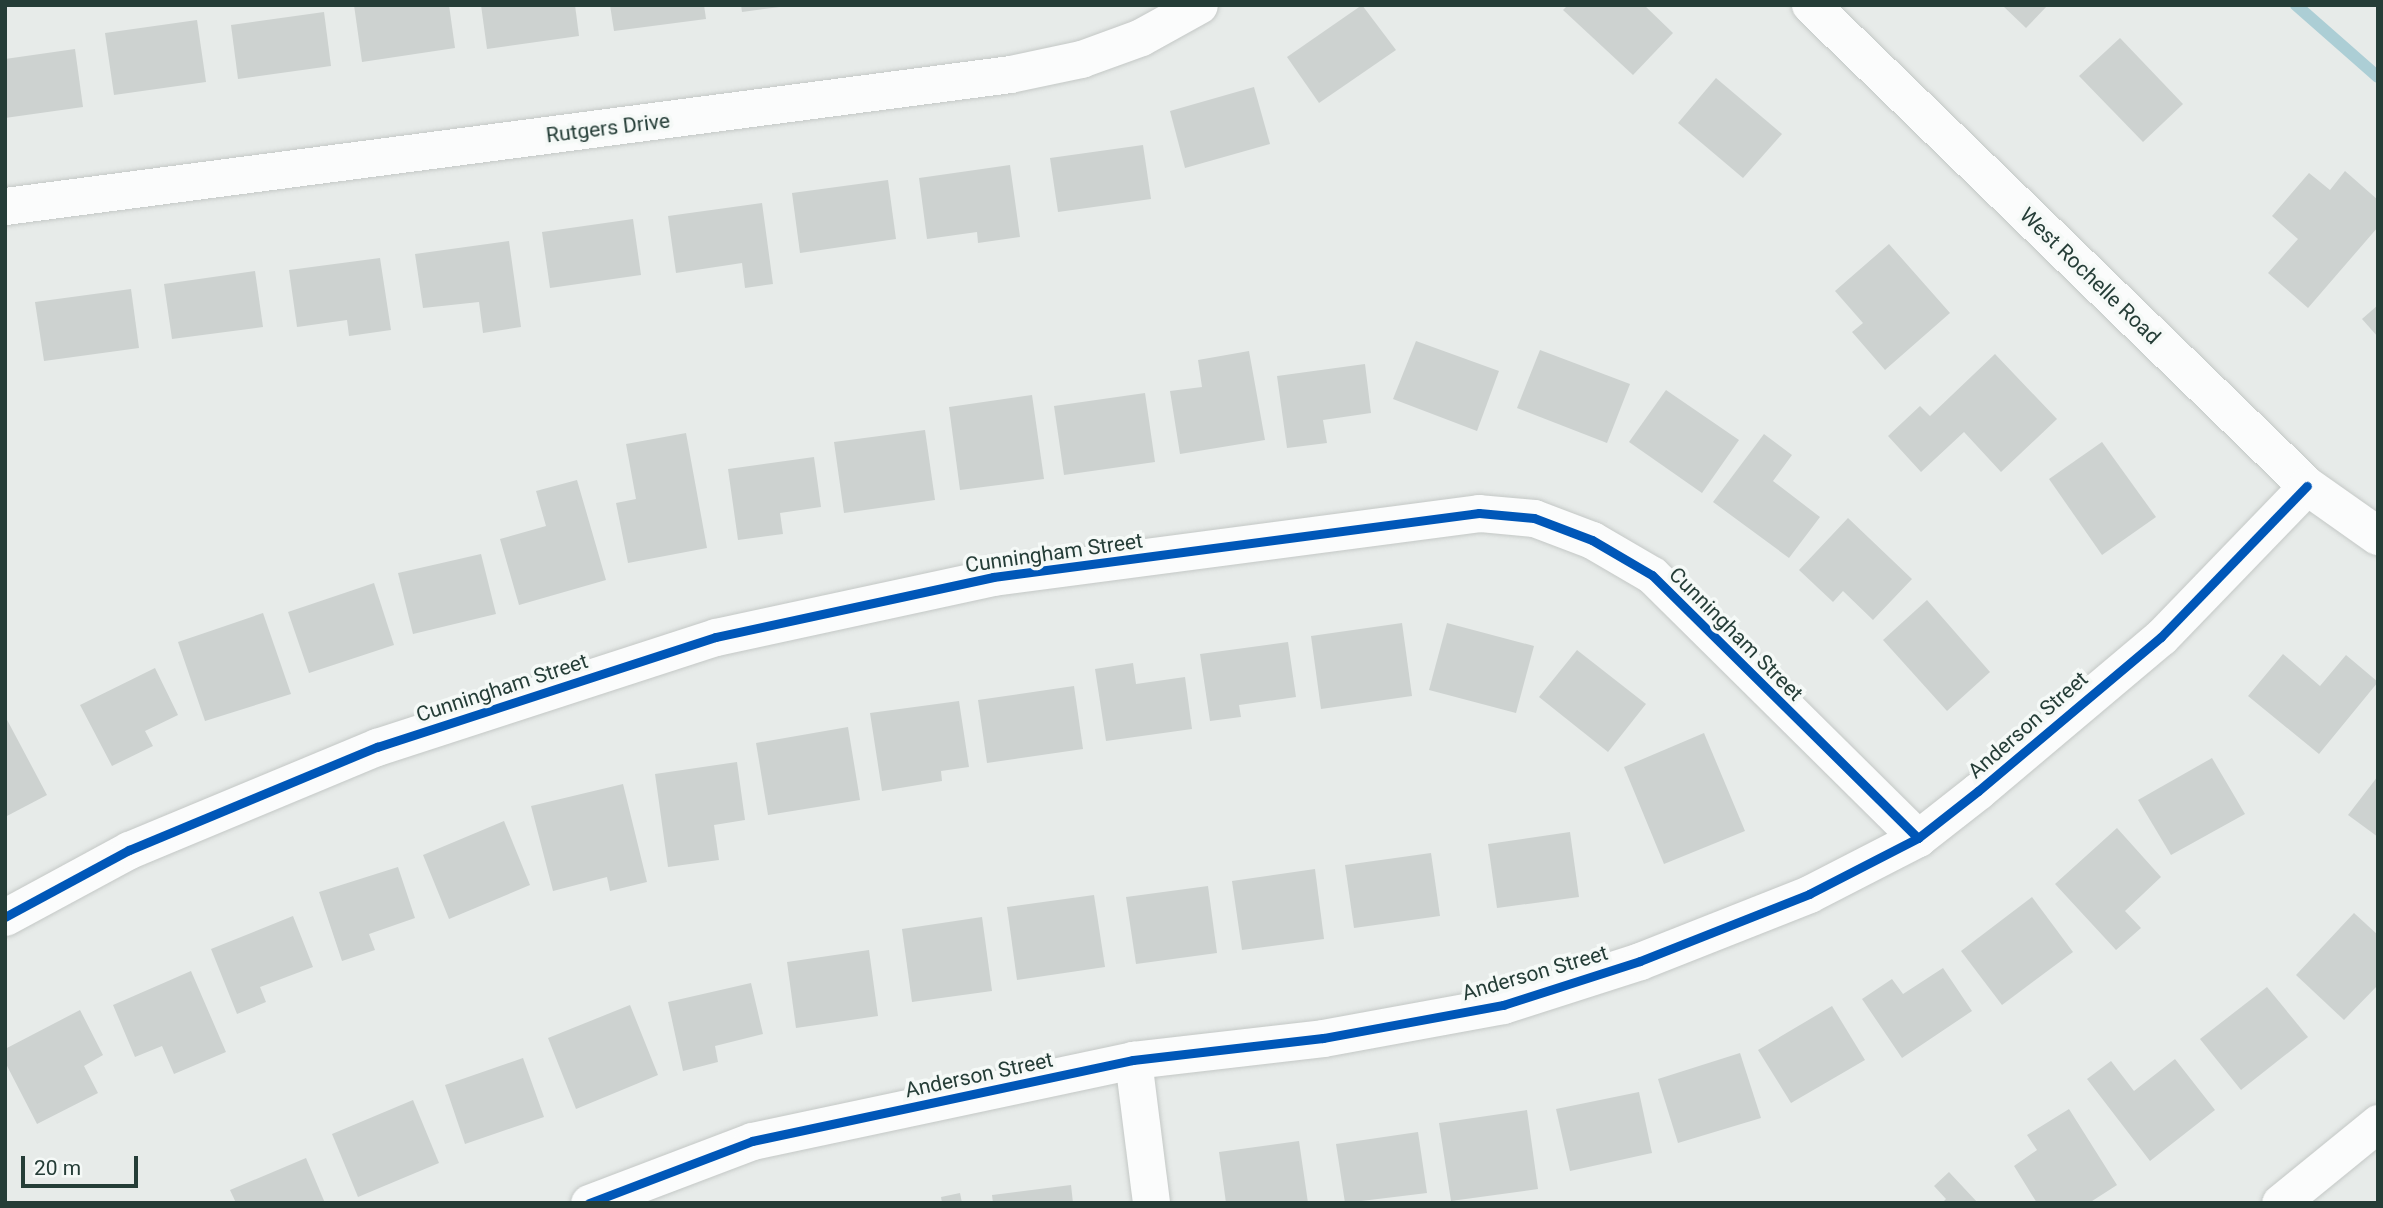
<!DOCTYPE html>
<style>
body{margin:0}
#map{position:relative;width:2383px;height:1208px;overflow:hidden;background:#e7ebe9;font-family:Roboto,sans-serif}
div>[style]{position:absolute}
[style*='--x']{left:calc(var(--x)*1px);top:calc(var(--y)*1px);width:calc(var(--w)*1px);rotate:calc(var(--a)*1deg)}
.stream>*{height:12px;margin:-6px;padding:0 6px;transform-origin:6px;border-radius:6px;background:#acced5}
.building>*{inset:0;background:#cdd2d0}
.roads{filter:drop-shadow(0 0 2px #c4c8c6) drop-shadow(0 0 2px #c4c8c6)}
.street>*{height:37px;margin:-18.5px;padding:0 18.5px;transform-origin:18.5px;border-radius:18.5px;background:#fbfcfc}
.secondary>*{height:38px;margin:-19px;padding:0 19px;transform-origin:19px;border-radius:19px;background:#fbfcfc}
.cycleway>*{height:9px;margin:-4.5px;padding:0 4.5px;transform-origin:4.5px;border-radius:4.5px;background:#0057b8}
span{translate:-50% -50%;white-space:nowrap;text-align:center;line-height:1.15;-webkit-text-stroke:7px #f5f9f7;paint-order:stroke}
.street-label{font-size:21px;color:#253d37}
.frame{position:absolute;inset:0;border:7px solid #253d37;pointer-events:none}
.scale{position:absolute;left:21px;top:1156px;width:117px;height:32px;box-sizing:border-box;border:4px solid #253d37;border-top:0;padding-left:9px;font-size:21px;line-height:24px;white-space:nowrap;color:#253d37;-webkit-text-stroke:5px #f5f9f7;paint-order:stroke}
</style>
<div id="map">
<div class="stream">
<div style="--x:2296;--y:5;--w:109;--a:41.3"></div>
</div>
<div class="building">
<div style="clip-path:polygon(354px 5px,449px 5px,455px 48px,362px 62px)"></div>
<div style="clip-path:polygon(481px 5px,575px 5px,579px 36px,487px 49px)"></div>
<div style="clip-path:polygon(610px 5px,704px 5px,706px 19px,614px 31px)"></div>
<div style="clip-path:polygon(741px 5px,780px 5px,780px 7px,742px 12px)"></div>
<div style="clip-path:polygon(1362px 5px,1396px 50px,1319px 103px,1287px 57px)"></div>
<div style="clip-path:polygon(1568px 5px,1644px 5px,1673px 33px,1633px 75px,1563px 10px)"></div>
<div style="clip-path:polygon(2002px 5px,2048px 5px,2026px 28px)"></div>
<div style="clip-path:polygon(324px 12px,331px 66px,238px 79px,231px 25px)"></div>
<div style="clip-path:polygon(197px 20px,206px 82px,114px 95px,105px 33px)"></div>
<div style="clip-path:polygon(2120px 38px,2183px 104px,2143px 142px,2079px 76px)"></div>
<div style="clip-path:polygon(75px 49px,83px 107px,5px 118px,5px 59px)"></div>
<div style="clip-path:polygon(1716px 78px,1782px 134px,1743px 178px,1678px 123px)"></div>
<div style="clip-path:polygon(1254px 87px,1270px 144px,1185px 168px,1170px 111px)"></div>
<div style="clip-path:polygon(1143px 145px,1151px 199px,1058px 212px,1050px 158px)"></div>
<div style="clip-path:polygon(1010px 165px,1020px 237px,978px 243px,977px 232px,927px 239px,919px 178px)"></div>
<div style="clip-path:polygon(2345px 171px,2378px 200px,2378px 227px,2308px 308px,2268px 273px,2298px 239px,2272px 216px,2309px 173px,2330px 190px)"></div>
<div style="clip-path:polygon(888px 180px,896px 239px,800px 253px,792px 193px)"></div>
<div style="clip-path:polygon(762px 203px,773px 284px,745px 288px,742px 263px,676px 273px,668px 216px)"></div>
<div style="clip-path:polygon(633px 219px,641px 275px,550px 288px,542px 232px)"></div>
<div style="clip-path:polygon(509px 241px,521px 327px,483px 333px,479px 302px,423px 308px,415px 254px)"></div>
<div style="clip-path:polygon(1889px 244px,1950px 313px,1885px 370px,1852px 332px,1863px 323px,1835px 291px)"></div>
<div style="clip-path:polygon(380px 258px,391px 330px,349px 336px,347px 320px,297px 327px,289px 270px)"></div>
<div style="clip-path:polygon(255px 271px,263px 327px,172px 339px,164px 284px)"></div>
<div style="clip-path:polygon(131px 289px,139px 348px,44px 361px,35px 302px)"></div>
<div style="clip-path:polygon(2378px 305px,2378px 337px,2362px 319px)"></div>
<div style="clip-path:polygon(1416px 341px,1499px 371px,1477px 431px,1393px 399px)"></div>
<div style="clip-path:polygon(1540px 350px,1630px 384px,1607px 443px,1517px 408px)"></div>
<div style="clip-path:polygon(1249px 351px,1265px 440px,1180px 454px,1170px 391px,1202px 387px,1198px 360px)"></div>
<div style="clip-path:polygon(1995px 354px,2057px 419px,2001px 472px,1964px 432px,1921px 472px,1888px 436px,1920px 406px,1930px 416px)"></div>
<div style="clip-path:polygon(1365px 364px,1371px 413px,1323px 420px,1327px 443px,1287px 448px,1277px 376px)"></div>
<div style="clip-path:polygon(1666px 390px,1739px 440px,1702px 493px,1629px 442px)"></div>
<div style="clip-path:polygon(1145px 393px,1155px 462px,1064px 475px,1054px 406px)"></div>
<div style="clip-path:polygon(1032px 395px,1044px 479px,960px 490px,949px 407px)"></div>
<div style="clip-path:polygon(925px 430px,935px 500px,844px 513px,834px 442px)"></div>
<div style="clip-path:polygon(686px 433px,707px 548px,628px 563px,616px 503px,636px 499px,626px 444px)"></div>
<div style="clip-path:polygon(1764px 434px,1792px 455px,1773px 481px,1820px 517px,1789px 558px,1713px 502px)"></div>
<div style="clip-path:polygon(2102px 442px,2156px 517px,2102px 555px,2049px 479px)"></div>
<div style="clip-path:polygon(814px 457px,821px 507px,780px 513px,783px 534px,738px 540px,728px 469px)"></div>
<div style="clip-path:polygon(577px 480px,606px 580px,519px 605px,500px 539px,546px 526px,536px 491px)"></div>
<div style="clip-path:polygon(1848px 518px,1912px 579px,1873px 620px,1843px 591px,1833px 602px,1799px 570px)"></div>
<div style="clip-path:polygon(481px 554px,496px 614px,413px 634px,398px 573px)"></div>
<div style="clip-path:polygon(374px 583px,394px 645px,309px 673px,288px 612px)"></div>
<div style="clip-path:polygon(1927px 600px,1990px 672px,1947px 711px,1883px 640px)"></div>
<div style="clip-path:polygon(263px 613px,291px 694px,205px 721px,178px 642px)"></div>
<div style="clip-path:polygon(1402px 623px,1412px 696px,1321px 709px,1311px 636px)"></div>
<div style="clip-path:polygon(1447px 623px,1534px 646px,1516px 713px,1429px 690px)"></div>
<div style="clip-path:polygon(1288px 642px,1296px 697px,1239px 705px,1241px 717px,1210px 721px,1200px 654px)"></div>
<div style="clip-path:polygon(1577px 650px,1646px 704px,1608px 752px,1539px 697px)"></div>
<div style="clip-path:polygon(2283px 654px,2320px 686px,2346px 655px,2378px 682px,2319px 754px,2248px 696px)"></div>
<div style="clip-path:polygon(1133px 663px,1136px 684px,1185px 677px,1192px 729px,1106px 741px,1095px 669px)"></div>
<div style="clip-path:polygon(155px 668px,178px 715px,145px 731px,153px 746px,112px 766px,80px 705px)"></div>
<div style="clip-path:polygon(1074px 686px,1083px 749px,987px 763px,978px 700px)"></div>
<div style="clip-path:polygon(959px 701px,969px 767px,941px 771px,942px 781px,882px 791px,870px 713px)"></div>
<div style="clip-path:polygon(5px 716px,47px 795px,5px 817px)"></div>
<div style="clip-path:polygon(848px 727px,860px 800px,768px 815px,756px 743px)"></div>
<div style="clip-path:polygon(1704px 733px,1745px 831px,1664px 864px,1624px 767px)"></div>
<div style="clip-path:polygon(2212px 758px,2245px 814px,2171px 855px,2138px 800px)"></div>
<div style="clip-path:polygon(737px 762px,745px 820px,714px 825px,719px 860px,668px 867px,655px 774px)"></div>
<div style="clip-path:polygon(2378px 776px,2378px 837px,2348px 815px)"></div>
<div style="clip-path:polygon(623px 784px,647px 882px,610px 891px,607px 877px,553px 891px,531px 806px)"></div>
<div style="clip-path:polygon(504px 821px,530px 885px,449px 919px,423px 855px)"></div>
<div style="clip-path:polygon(2117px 828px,2161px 877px,2125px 911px,2141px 928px,2116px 950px,2055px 884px)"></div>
<div style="clip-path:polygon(1570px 832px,1579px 897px,1497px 908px,1488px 844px)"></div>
<div style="clip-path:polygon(1431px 853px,1440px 916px,1354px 928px,1345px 865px)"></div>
<div style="clip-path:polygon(398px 867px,415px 918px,369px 934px,375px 950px,342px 961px,319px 892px)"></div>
<div style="clip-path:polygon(1315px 869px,1324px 939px,1242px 950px,1232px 881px)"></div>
<div style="clip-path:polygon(1208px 886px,1217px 953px,1136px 964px,1126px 897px)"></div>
<div style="clip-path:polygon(1094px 895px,1105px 967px,1017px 980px,1007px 907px)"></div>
<div style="clip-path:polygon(2032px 897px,2073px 952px,2002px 1005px,1961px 951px)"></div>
<div style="clip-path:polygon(2354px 913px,2378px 935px,2378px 985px,2344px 1020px,2296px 975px)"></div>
<div style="clip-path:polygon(293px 916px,313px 967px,260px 987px,266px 1002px,237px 1014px,211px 949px)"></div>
<div style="clip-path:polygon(982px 917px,992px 991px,912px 1002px,902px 929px)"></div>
<div style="clip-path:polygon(869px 950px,878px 1016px,796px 1028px,787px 962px)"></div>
<div style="clip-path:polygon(1943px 968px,1972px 1011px,1902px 1058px,1862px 999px,1892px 979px,1903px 994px)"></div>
<div style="clip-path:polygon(191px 971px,226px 1052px,174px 1074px,162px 1046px,135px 1057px,113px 1005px)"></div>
<div style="clip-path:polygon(751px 983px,763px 1034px,715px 1046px,718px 1062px,683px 1071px,668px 1002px)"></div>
<div style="clip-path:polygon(2267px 987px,2308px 1037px,2241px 1090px,2200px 1039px)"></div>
<div style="clip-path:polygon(630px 1005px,658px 1075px,576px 1109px,548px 1038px)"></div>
<div style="clip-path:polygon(1832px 1006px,1865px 1060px,1791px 1103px,1758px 1050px)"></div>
<div style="clip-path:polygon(80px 1010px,103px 1055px,84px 1066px,98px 1093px,37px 1124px,5px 1062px,5px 1049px)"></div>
<div style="clip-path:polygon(1740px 1053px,1761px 1118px,1678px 1143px,1658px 1079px)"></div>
<div style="clip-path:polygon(523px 1058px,544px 1117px,465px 1144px,445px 1085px)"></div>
<div style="clip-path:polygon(2175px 1059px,2215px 1110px,2150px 1161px,2087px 1079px,2111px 1061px,2134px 1091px)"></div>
<div style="clip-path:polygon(1639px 1092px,1652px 1153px,1570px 1171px,1556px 1109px)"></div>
<div style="clip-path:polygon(413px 1100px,439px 1163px,358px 1197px,332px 1134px)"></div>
<div style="clip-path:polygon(2069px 1109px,2117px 1185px,2089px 1203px,2037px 1203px,2014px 1166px,2037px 1150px,2027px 1135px)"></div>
<div style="clip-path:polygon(1527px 1110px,1538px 1189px,1451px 1201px,1439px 1123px)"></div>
<div style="clip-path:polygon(1418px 1132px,1427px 1193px,1345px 1203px,1336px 1144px)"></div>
<div style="clip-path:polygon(1299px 1141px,1308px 1203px,1226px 1203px,1219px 1152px)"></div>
<div style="clip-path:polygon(306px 1158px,325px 1203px,236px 1203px,230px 1190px)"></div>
<div style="clip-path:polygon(1949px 1172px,1978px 1203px,1942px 1203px,1946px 1199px,1934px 1186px)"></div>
<div style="clip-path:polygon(1071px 1185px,1073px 1203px,993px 1203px,992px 1195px)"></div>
<div style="clip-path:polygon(960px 1193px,962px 1203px,942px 1203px,941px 1197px)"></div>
</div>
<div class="roads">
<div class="street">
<div style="--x:5;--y:206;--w:1014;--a:-7.48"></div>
<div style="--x:1010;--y:74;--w:73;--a:-11.9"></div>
<div style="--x:1081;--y:59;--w:64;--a:-20.1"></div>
<div style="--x:1141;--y:37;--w:66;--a:-28.9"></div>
<div style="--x:5;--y:917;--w:141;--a:-28.4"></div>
<div style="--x:129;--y:850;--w:269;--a:-22.6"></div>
<div style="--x:377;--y:747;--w:356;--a:-18"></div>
<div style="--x:716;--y:637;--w:283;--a:-12.2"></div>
<div style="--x:993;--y:577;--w:490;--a:-7.5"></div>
<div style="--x:1479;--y:513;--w:55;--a:5.2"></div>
<div style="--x:1534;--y:518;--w:62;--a:20.8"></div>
<div style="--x:1592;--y:540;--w:69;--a:30.3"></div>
<div style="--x:1652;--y:575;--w:374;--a:44.7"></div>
<div style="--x:1133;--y:1060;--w:144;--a:82.8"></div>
<div style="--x:589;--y:1203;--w:174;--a:-20.8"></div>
<div style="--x:752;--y:1141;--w:390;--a:-12"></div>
<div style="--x:1133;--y:1060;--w:191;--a:-6.6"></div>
<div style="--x:1323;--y:1038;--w:183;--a:-10.4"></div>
<div style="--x:1503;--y:1005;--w:144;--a:-17.8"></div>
<div style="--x:1640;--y:961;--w:182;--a:-21.6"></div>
<div style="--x:1809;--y:894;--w:123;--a:-27.2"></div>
<div style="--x:1918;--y:838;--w:76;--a:-38.1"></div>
<div style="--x:1978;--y:791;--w:239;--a:-40.1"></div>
<div style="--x:2161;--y:637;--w:210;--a:-46"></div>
<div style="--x:2280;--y:1203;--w:127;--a:-39.2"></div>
</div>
<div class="secondary">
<div style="--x:1811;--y:5;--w:691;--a:44.12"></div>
<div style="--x:2307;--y:486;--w:87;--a:35.2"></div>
</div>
</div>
<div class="cycleway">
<div style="--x:5;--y:917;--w:141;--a:-28.4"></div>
<div style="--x:129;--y:850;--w:269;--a:-22.6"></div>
<div style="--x:377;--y:747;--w:356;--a:-18"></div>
<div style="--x:716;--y:637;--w:283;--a:-12.2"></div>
<div style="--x:993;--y:577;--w:490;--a:-7.5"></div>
<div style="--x:1479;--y:513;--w:55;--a:5.2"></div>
<div style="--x:1534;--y:518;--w:62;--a:20.8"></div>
<div style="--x:1592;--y:540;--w:69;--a:30.3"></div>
<div style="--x:1652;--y:575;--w:374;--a:44.7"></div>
<div style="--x:589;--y:1203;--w:174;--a:-20.8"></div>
<div style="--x:752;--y:1141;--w:390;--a:-12"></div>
<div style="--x:1133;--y:1060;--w:191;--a:-6.6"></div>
<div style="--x:1323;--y:1038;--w:183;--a:-10.4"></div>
<div style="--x:1503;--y:1005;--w:144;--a:-17.8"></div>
<div style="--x:1640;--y:961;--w:182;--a:-21.6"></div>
<div style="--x:1809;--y:894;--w:123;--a:-27.2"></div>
<div style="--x:1918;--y:838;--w:76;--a:-38.1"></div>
<div style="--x:1978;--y:791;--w:239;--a:-40.1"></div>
<div style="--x:2161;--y:637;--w:210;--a:-46"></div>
</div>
<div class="street-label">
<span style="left:608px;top:128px;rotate:-7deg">Rutgers Drive</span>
<span style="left:2090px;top:276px;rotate:44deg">West Rochelle Road</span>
<span style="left:1054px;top:553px;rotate:-8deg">Cunningham Street</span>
<span style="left:1736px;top:634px;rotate:45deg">Cunningham Street</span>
<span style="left:502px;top:688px;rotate:-18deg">Cunningham Street</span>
<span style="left:2028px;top:725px;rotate:-41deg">Anderson Street</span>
<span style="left:1535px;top:973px;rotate:-16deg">Anderson Street</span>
<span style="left:979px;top:1075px;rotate:-12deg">Anderson Street</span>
</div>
<div class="frame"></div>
<div class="scale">20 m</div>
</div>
